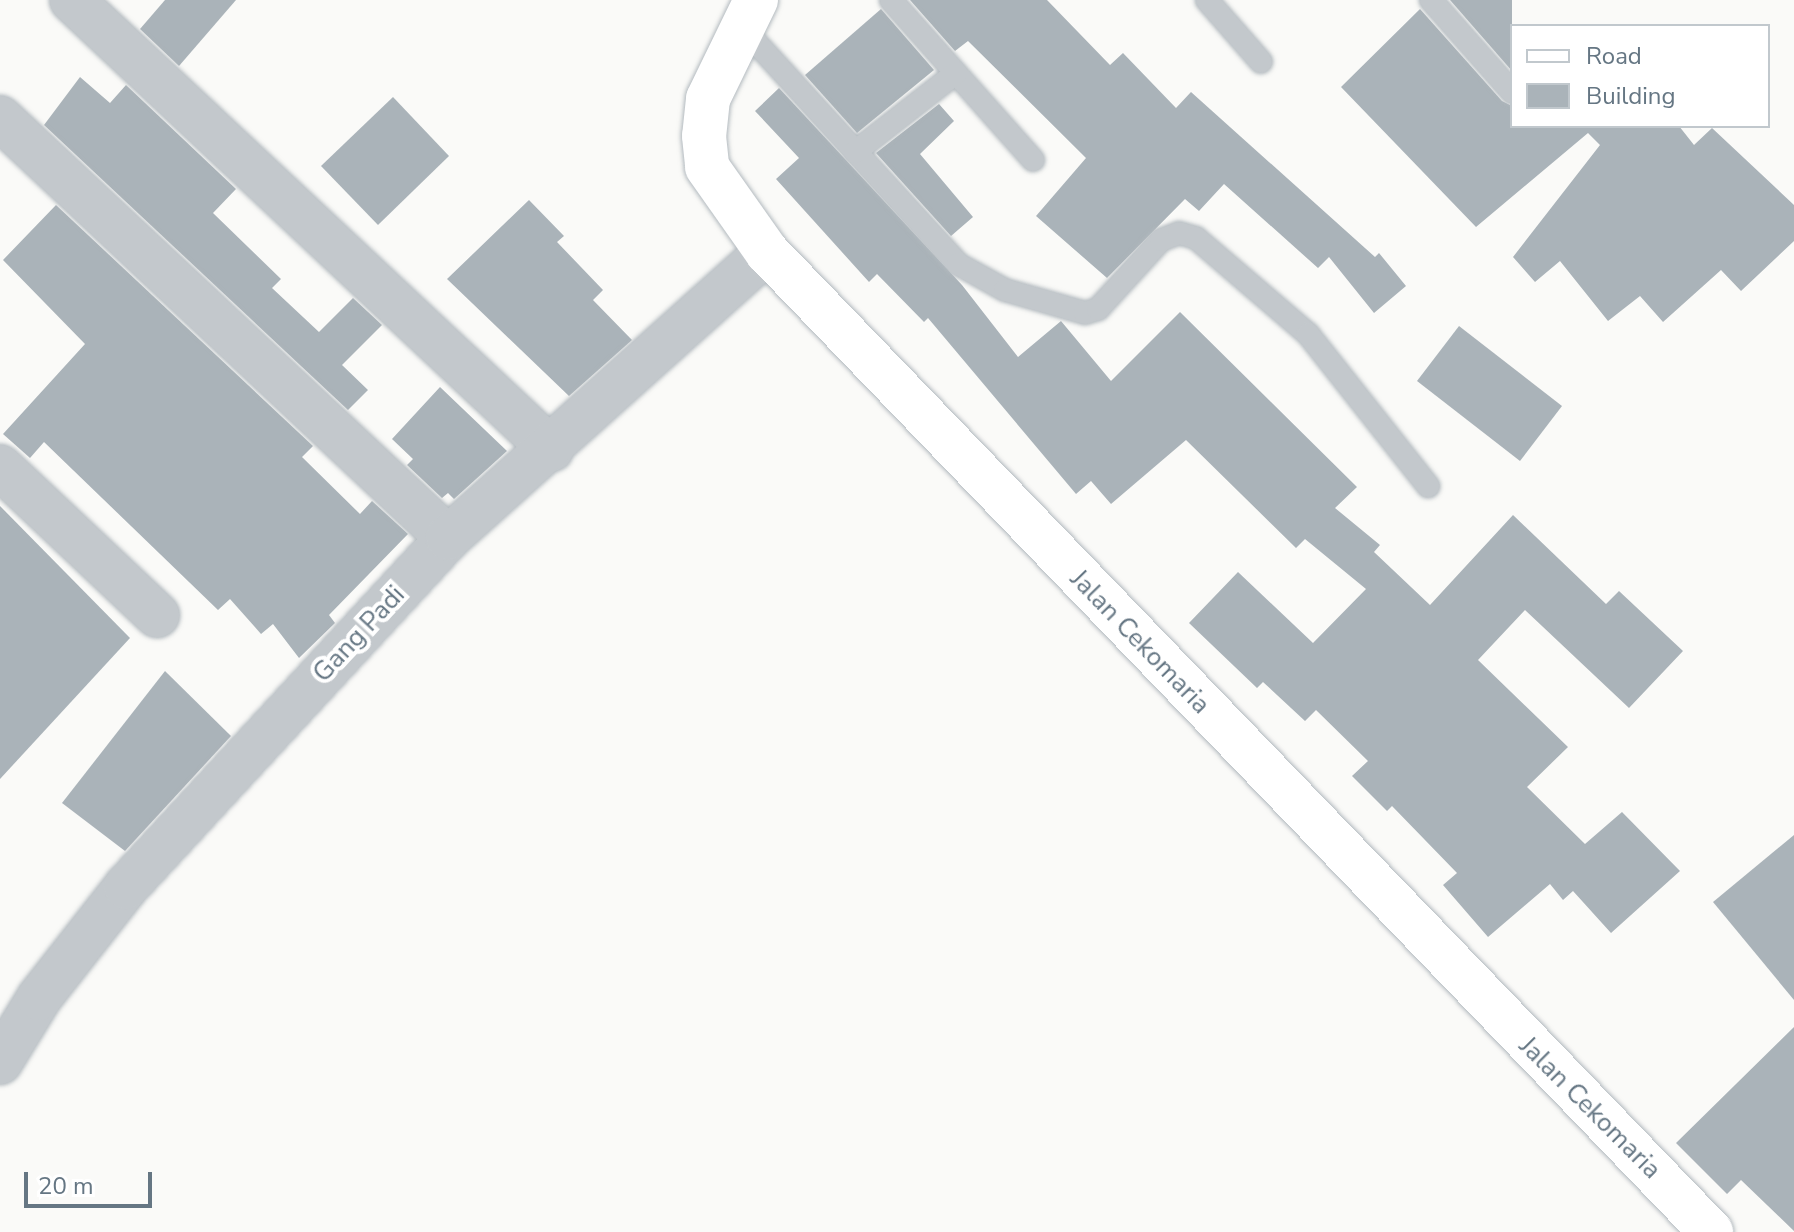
<!DOCTYPE html>
<style>
body{margin:0}
#map{position:relative;width:1794px;height:1232px;overflow:hidden;background:#fafaf8;font-family:"Nunito Sans",sans-serif}
div>[style]{position:absolute}
[style*='--x']{left:calc(var(--x)*1px);top:calc(var(--y)*1px);width:calc(var(--w)*1px);rotate:calc(var(--a)*1deg)}
.building>*{inset:0;background:#aab3b9}
.roads{filter:drop-shadow(0 0 2px #b3babf) drop-shadow(0 0 2px #b3babf)}
.lane>*{height:22px;margin:-11px;padding:0 11px;transform-origin:11px;border-radius:11px;background:#c3c8cc}
.street>*{height:44px;margin:-22px;padding:0 22px;transform-origin:22px;border-radius:22px;background:#c3c8cc}
.secondary>*{height:44px;margin:-22px;padding:0 22px;transform-origin:22px;border-radius:22px;background:#fff}
span{translate:-50% -50%;white-space:nowrap;text-align:center;line-height:1.15;-webkit-text-stroke:8px #fff;paint-order:stroke}
.street-label{font-size:26px;color:#657683}
.legend{position:absolute;left:1510px;top:24px;width:260px;height:104px;box-sizing:border-box;background:#fff;border:2px solid #c1c8cd;margin:0;padding:10px 14px;list-style:none;font-size:24px;color:#657683}
.legend li{display:flex;align-items:center;gap:16px;height:40px}
.legend b{width:40px;border:2px solid #c1c8cd}
.scale{position:absolute;left:24px;top:1172px;width:128px;height:36px;box-sizing:border-box;border:4px solid #657683;border-top:0;padding-left:10px;font-size:24px;line-height:28px;white-space:nowrap;color:#657683;-webkit-text-stroke:6px #fff;paint-order:stroke}
</style>
<div id="map">
<div class="building">
<div style="clip-path:polygon(165px 0,236px 0,179px 66px,140px 29px)"></div>
<div style="clip-path:polygon(910px 0,1047px 0,1110px 65px,1123px 53px,1176px 108px,1191px 92px,1375px 257px,1379px 253px,1406px 286px,1374px 313px,1329px 257px,1318px 268px,1224px 184px,1199px 211px,1185px 199px,1107px 278px,1036px 216px,1086px 158px,968px 41px,955px 51px)"></div>
<div style="clip-path:polygon(1450px 0,1512px 0,1512px 71px)"></div>
<div style="clip-path:polygon(881px 9px,934px 70px,857px 133px,805px 75px)"></div>
<div style="clip-path:polygon(1420px 9px,1502px 101px,1512px 106px,1512px 126px,1679px 126px,1694px 145px,1712px 128px,1794px 205px,1794px 241px,1741px 291px,1721px 270px,1663px 322px,1640px 296px,1608px 321px,1560px 261px,1535px 282px,1513px 257px,1600px 145px,1588px 133px,1476px 227px,1341px 87px)"></div>
<div style="clip-path:polygon(80px 77px,110px 103px,126px 85px,236px 189px,213px 213px,281px 279px,272px 288px,319px 332px,353px 298px,382px 325px,342px 365px,368px 390px,348px 410px,44px 125px)"></div>
<div style="clip-path:polygon(779px 88px,962px 285px,1018px 357px,1061px 321px,1111px 381px,1180px 312px,1357px 487px,1335px 508px,1380px 545px,1374px 552px,1430px 605px,1513px 515px,1606px 604px,1619px 591px,1683px 651px,1629px 708px,1525px 610px,1478px 660px,1568px 747px,1527px 787px,1585px 844px,1622px 812px,1680px 871px,1611px 933px,1573px 891px,1563px 900px,1550px 884px,1488px 937px,1443px 885px,1457px 873px,1392px 806px,1387px 811px,1352px 776px,1368px 761px,1316px 710px,1305px 721px,1263px 682px,1257px 688px,1189px 623px,1238px 572px,1313px 643px,1366px 589px,1305px 539px,1296px 548px,1186px 440px,1111px 504px,1091px 481px,1076px 494px,928px 318px,924px 322px,877px 274px,869px 282px,776px 179px,799px 158px,755px 111px)"></div>
<div style="clip-path:polygon(393px 97px,449px 156px,378px 225px,321px 166px)"></div>
<div style="clip-path:polygon(939px 104px,954px 121px,920px 154px,973px 217px,951px 236px,876px 153px)"></div>
<div style="clip-path:polygon(529px 200px,564px 236px,557px 242px,603px 290px,593px 300px,632px 340px,569px 396px,447px 279px)"></div>
<div style="clip-path:polygon(56px 205px,313px 446px,302px 457px,360px 514px,372px 501px,408px 534px,329px 615px,335px 623px,299px 658px,273px 624px,261px 634px,230px 599px,218px 610px,44px 442px,30px 458px,3px 434px,85px 344px,3px 260px)"></div>
<div style="clip-path:polygon(1459px 326px,1562px 406px,1520px 461px,1417px 381px)"></div>
<div style="clip-path:polygon(440px 387px,507px 451px,454px 499px,448px 493px,442px 498px,407px 465px,413px 459px,392px 439px)"></div>
<div style="clip-path:polygon(0 506px,130px 638px,0 779px)"></div>
<div style="clip-path:polygon(165px 671px,231px 736px,125px 851px,62px 803px)"></div>
<div style="clip-path:polygon(1794px 835px,1794px 1000px,1713px 902px)"></div>
<div style="clip-path:polygon(1794px 1027px,1794px 1231px,1741px 1180px,1727px 1194px,1676px 1143px)"></div>
</div>
<div class="roads">
<div class="lane">
<div style="--x:891;--y:0;--w:214;--a:48.4"></div>
<div style="--x:1207;--y:0;--w:82;--a:48.9"></div>
<div style="--x:1431;--y:0;--w:123;--a:48.6"></div>
<div style="--x:740;--y:25;--w:323;--a:47.6"></div>
<div style="--x:958;--y:264;--w:54;--a:29"></div>
<div style="--x:1005;--y:290;--w:83;--a:16"></div>
<div style="--x:1085;--y:313;--w:14;--a:-17"></div>
<div style="--x:1098;--y:309;--w:93;--a:-47.6"></div>
<div style="--x:1161;--y:240;--w:19;--a:-21"></div>
<div style="--x:1179;--y:233;--w:18;--a:16"></div>
<div style="--x:1196;--y:238;--w:148;--a:40.6"></div>
<div style="--x:1308;--y:334;--w:194;--a:51.7"></div>
<div style="--x:855;--y:152;--w:128;--a:-38"></div>
</div>
<div class="street">
<div style="--x:72;--y:0;--w:657;--a:43.15"></div>
<div style="--x:0;--y:118;--w:614;--a:43.15"></div>
<div style="--x:0;--y:467;--w:216;--a:43.3"></div>
<div style="--x:0;--y:1062;--w:75;--a:-58.6"></div>
<div style="--x:39;--y:998;--w:141;--a:-51.9"></div>
<div style="--x:126;--y:887;--w:475;--a:-47.3"></div>
<div style="--x:448;--y:538;--w:428;--a:-41.9"></div>
</div>
<div class="secondary">
<div style="--x:756;--y:0;--w:110;--a:115.9"></div>
<div style="--x:708;--y:99;--w:37;--a:96"></div>
<div style="--x:704;--y:136;--w:31;--a:84"></div>
<div style="--x:707;--y:167;--w:104;--a:54.8"></div>
<div style="--x:767;--y:252;--w:1361;--a:46.07"></div>
</div>
</div>
<div class="street-label">
<span style="left:359px;top:634px;rotate:-47deg">Gang Padi</span>
<span style="left:1140px;top:642px;rotate:46deg">Jalan Cekomaria</span>
<span style="left:1590px;top:1108px;rotate:45deg">Jalan Cekomaria</span>
</div>
<ul class="legend">
<li><b style="height:10px;background:#fff"></b>Road</li>
<li><b style="height:22px;background:#aab3b9"></b>Building</li>
</ul>
<div class="scale">20 m</div>
</div>
